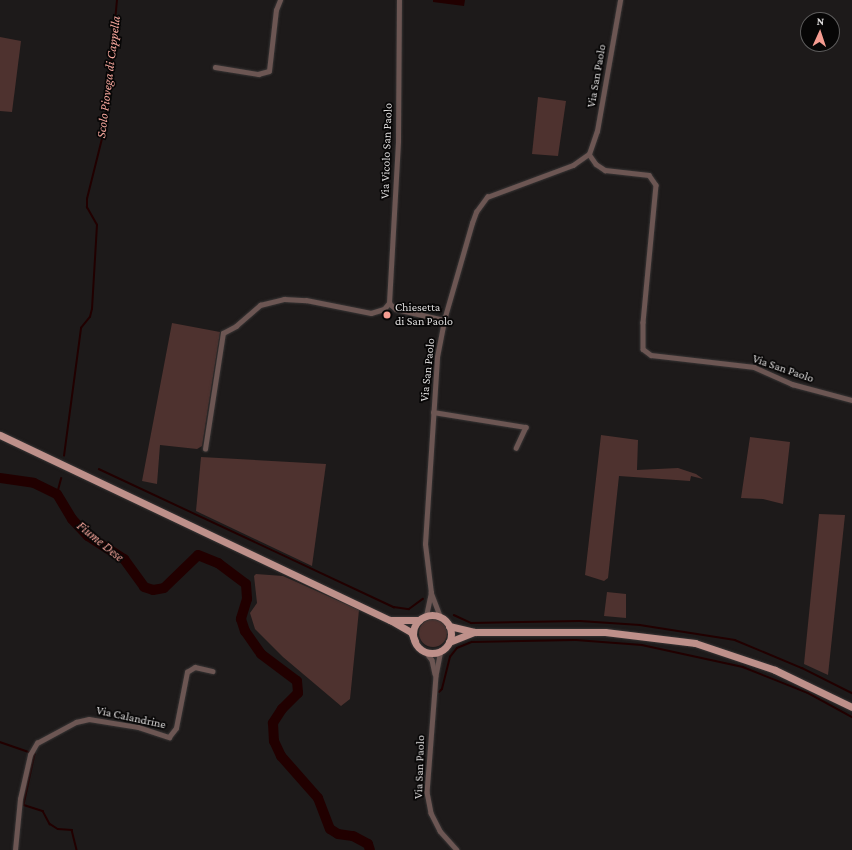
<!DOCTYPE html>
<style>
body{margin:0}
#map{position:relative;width:852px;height:850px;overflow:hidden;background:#1d1a1a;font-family:"Crimson Pro",serif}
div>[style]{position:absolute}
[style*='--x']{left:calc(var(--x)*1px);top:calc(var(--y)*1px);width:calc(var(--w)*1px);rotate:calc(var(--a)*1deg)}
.green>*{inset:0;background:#4e322f}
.round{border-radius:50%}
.water>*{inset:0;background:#210000}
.stream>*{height:1.5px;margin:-0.75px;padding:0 0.75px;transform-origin:0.75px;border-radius:0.75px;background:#210000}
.river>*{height:10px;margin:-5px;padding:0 5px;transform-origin:5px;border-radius:5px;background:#210000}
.roads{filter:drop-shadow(0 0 1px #383535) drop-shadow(0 0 1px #383535)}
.street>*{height:4.5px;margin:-2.25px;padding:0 2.25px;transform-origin:2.25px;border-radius:2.25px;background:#6c5653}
.primary>*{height:7px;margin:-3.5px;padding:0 3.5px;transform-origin:3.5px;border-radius:3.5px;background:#be908a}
.primary>.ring{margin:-3.5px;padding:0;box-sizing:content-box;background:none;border:7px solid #be908a;border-radius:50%}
.dots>*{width:11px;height:11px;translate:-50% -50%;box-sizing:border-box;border:2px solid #070606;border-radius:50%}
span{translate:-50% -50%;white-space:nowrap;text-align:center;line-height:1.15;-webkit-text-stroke:3.5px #070606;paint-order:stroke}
.street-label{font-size:12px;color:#dedcdc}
.poi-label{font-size:12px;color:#dedcdc}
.left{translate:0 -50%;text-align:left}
.water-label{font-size:13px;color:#f6a69c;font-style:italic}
.north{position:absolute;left:800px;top:12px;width:40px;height:40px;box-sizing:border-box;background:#070606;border:1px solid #5d5c5c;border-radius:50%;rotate:3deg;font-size:11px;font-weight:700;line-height:16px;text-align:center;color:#dedcdc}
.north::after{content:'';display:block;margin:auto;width:14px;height:18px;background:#f59c91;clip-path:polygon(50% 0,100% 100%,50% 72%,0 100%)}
</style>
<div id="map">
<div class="green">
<div style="clip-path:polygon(0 37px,21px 41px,12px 112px,0 111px)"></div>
<div style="clip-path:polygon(538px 97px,566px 101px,558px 156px,532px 154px)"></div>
<div style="clip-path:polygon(172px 323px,220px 332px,202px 446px,197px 449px,160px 445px,157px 484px,142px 481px)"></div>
<div style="clip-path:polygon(601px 435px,638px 440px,637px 470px,678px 468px,696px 474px,703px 479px,691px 476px,690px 481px,619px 476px,608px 578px,604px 581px,585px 575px)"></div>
<div style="clip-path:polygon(750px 437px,790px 442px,783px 504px,763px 499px,741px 498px)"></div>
<div style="clip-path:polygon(201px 457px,326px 464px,312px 566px,196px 511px)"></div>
<div style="clip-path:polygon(819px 514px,845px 515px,828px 675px,804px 664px)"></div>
<div style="clip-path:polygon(256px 574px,283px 576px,359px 610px,350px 699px,341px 706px,283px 657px,255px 629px,250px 613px,257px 603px,254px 576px)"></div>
<div style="clip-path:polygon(607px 592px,626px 594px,626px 618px,604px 616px)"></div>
<div class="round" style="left:419px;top:619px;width:28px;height:28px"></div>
</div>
<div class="water">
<div style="clip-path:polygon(433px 0,465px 0,464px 6px,433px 2px)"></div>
</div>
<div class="stream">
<div style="--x:64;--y:456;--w:129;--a:-82.4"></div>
<div style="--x:81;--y:328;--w:14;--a:-51"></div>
<div style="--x:90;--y:317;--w:8;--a:-76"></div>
<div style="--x:92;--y:309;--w:84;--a:-86.6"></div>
<div style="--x:97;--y:225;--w:20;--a:-120"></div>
<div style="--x:87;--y:208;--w:9;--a:-90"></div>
<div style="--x:87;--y:199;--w:74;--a:-76"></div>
<div style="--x:105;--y:127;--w:128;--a:-84.6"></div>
<div style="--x:99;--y:469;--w:326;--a:25.1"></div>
<div style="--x:394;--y:607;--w:15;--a:8"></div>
<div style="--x:409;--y:609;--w:17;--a:-36"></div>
<div style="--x:57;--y:494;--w:16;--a:-75"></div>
<div style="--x:454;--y:615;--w:19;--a:25"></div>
<div style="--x:471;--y:623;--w:109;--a:-1.1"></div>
<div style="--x:580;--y:621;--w:60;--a:3.8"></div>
<div style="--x:640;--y:625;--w:96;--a:9"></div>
<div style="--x:735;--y:640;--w:73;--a:22.7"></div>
<div style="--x:802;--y:668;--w:56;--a:26.6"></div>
<div style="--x:439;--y:692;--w:4;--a:-45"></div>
<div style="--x:442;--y:689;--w:33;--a:-76"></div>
<div style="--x:450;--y:657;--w:11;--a:-52"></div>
<div style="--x:457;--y:648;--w:16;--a:-22"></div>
<div style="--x:472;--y:642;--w:104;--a:-1.1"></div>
<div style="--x:576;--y:640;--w:66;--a:4.3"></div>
<div style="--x:642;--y:645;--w:103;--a:12.3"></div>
<div style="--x:743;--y:667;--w:70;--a:21.8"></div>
<div style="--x:808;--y:693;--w:50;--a:28.6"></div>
<div style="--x:0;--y:742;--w:37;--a:19"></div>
<div style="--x:35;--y:754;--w:52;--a:102.2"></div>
<div style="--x:24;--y:805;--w:20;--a:18"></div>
<div style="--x:43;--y:811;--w:15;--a:62"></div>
<div style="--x:50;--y:824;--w:9;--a:32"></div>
<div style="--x:58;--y:829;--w:14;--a:4"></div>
<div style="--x:72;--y:830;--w:21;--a:76"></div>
</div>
<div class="river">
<div style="--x:0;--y:478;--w:34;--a:8"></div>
<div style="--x:34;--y:483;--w:25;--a:26"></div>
<div style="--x:57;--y:494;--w:29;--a:59"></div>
<div style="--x:72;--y:519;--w:23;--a:47"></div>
<div style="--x:88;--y:536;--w:43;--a:32.6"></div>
<div style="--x:124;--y:559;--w:34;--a:54"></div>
<div style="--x:144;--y:587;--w:9;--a:18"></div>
<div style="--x:153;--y:590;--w:11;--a:-10"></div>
<div style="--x:164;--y:588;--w:47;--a:-44.1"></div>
<div style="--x:198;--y:555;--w:22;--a:22"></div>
<div style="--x:218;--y:563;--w:35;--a:37"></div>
<div style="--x:246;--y:584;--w:15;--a:86"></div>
<div style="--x:247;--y:599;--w:21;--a:107"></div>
<div style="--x:241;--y:619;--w:13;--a:72"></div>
<div style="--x:245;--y:631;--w:28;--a:55"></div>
<div style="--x:261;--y:654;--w:45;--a:36.9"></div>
<div style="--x:297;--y:681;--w:12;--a:85"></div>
<div style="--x:298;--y:693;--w:23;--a:135"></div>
<div style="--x:282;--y:709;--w:17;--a:123"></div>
<div style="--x:273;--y:723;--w:18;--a:87"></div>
<div style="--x:274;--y:741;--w:17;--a:65"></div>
<div style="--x:281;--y:756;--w:56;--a:48.6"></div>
<div style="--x:318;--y:798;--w:33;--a:69"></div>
<div style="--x:330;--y:829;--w:9;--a:32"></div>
<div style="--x:338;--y:834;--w:15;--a:8"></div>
<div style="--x:353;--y:836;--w:17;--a:28"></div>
<div style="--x:368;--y:844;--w:6;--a:72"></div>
</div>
<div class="roads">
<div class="street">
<div style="--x:215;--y:67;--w:44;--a:9.2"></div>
<div style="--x:258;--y:74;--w:11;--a:-15"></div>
<div style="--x:269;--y:71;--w:61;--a:-83.5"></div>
<div style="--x:276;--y:10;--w:11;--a:-68"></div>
<div style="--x:589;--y:154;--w:12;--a:55"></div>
<div style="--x:596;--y:164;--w:11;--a:34"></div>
<div style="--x:605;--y:170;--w:44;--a:6.5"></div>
<div style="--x:649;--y:175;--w:12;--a:55"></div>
<div style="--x:656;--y:185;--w:138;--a:95.4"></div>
<div style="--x:643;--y:322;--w:27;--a:90"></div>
<div style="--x:643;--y:349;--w:10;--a:37"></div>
<div style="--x:651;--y:355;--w:104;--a:6.6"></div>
<div style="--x:754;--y:367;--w:42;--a:24.1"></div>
<div style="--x:792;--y:384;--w:62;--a:14.9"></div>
<div style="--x:389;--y:303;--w:9;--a:41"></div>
<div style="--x:396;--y:309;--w:49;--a:12.9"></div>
<div style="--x:433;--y:412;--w:94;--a:9.2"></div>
<div style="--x:526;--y:427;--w:23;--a:115"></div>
<div style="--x:205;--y:449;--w:117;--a:-81.2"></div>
<div style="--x:223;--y:333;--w:15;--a:-28"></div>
<div style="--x:236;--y:326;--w:32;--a:-41"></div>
<div style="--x:260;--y:305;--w:25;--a:-14"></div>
<div style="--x:284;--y:299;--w:22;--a:3"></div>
<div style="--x:306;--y:300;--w:66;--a:11.3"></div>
<div style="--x:371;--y:313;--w:14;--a:-17"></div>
<div style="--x:384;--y:309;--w:8;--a:-50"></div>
<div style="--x:389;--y:303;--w:162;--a:-86.8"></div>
<div style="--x:398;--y:141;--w:141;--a:-89.6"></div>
<div style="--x:426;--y:616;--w:24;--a:-78"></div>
<div style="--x:440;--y:617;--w:26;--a:-111"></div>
<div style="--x:431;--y:593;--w:49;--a:-97"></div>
<div style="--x:425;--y:544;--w:187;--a:-86.3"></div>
<div style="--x:437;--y:357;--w:38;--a:-79"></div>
<div style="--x:444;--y:320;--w:101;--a:-73.9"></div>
<div style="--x:472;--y:223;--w:12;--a:-70"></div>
<div style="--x:476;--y:212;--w:19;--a:-54"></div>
<div style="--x:487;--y:197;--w:92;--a:-20.4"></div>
<div style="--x:573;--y:165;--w:19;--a:-35"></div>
<div style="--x:589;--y:154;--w:24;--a:-71"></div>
<div style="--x:597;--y:131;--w:133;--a:-80"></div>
<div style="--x:441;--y:650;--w:26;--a:101"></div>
<div style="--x:436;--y:676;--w:116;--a:94.4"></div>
<div style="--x:427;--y:792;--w:21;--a:79"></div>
<div style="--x:431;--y:813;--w:20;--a:63"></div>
<div style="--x:440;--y:831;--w:25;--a:48"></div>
<div style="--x:425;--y:651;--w:11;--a:52"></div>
<div style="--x:432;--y:660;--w:14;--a:78"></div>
<div style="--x:15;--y:850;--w:51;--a:-84.4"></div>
<div style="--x:20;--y:799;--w:45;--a:-77.2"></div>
<div style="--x:30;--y:755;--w:14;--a:-60"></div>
<div style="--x:37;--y:743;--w:44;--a:-28.3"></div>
<div style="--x:76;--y:722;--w:13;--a:-13"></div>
<div style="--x:89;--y:719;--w:50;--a:9.3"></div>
<div style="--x:138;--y:727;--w:33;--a:18"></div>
<div style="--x:169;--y:737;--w:11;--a:-52"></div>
<div style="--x:176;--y:728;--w:57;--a:-78.9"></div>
<div style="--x:187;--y:672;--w:9;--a:-32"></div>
<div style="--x:195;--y:667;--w:18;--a:13"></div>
</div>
<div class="primary">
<div style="--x:0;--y:435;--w:432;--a:25.4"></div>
<div style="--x:390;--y:620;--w:24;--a:30"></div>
<div style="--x:411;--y:632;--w:10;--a:66"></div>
<div class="ring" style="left:413px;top:615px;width:31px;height:31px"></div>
<div style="--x:392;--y:620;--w:27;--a:0"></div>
<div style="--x:449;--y:626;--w:27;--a:13"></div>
<div style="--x:475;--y:632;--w:130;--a:0"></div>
<div style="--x:605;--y:632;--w:91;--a:7"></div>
<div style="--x:695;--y:643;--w:84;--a:18.6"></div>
<div style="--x:775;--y:670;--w:85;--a:25.7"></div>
<div style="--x:449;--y:642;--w:27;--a:-22"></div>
</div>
</div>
<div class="dots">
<div style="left:387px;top:315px;background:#f59c91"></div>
</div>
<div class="street-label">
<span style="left:597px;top:76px;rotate:-80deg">Via San Paolo</span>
<span style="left:387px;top:151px;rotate:-88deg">Via Vicolo San Paolo</span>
<span style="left:783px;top:369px;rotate:19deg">Via San Paolo</span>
<span style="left:428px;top:370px;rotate:-84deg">Via San Paolo</span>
<span style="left:131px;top:718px;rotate:12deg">Via Calandrine</span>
<span style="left:420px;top:767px;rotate:-88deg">Via San Paolo</span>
</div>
<div class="poi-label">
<span class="left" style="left:395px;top:315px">Chiesetta<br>di San Paolo</span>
</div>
<div class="water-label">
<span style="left:109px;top:77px;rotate:-83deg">Scolo Piovega di Cappella</span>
<span style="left:100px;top:542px;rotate:39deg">Fiume Dese</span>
</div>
<div class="north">N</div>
</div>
